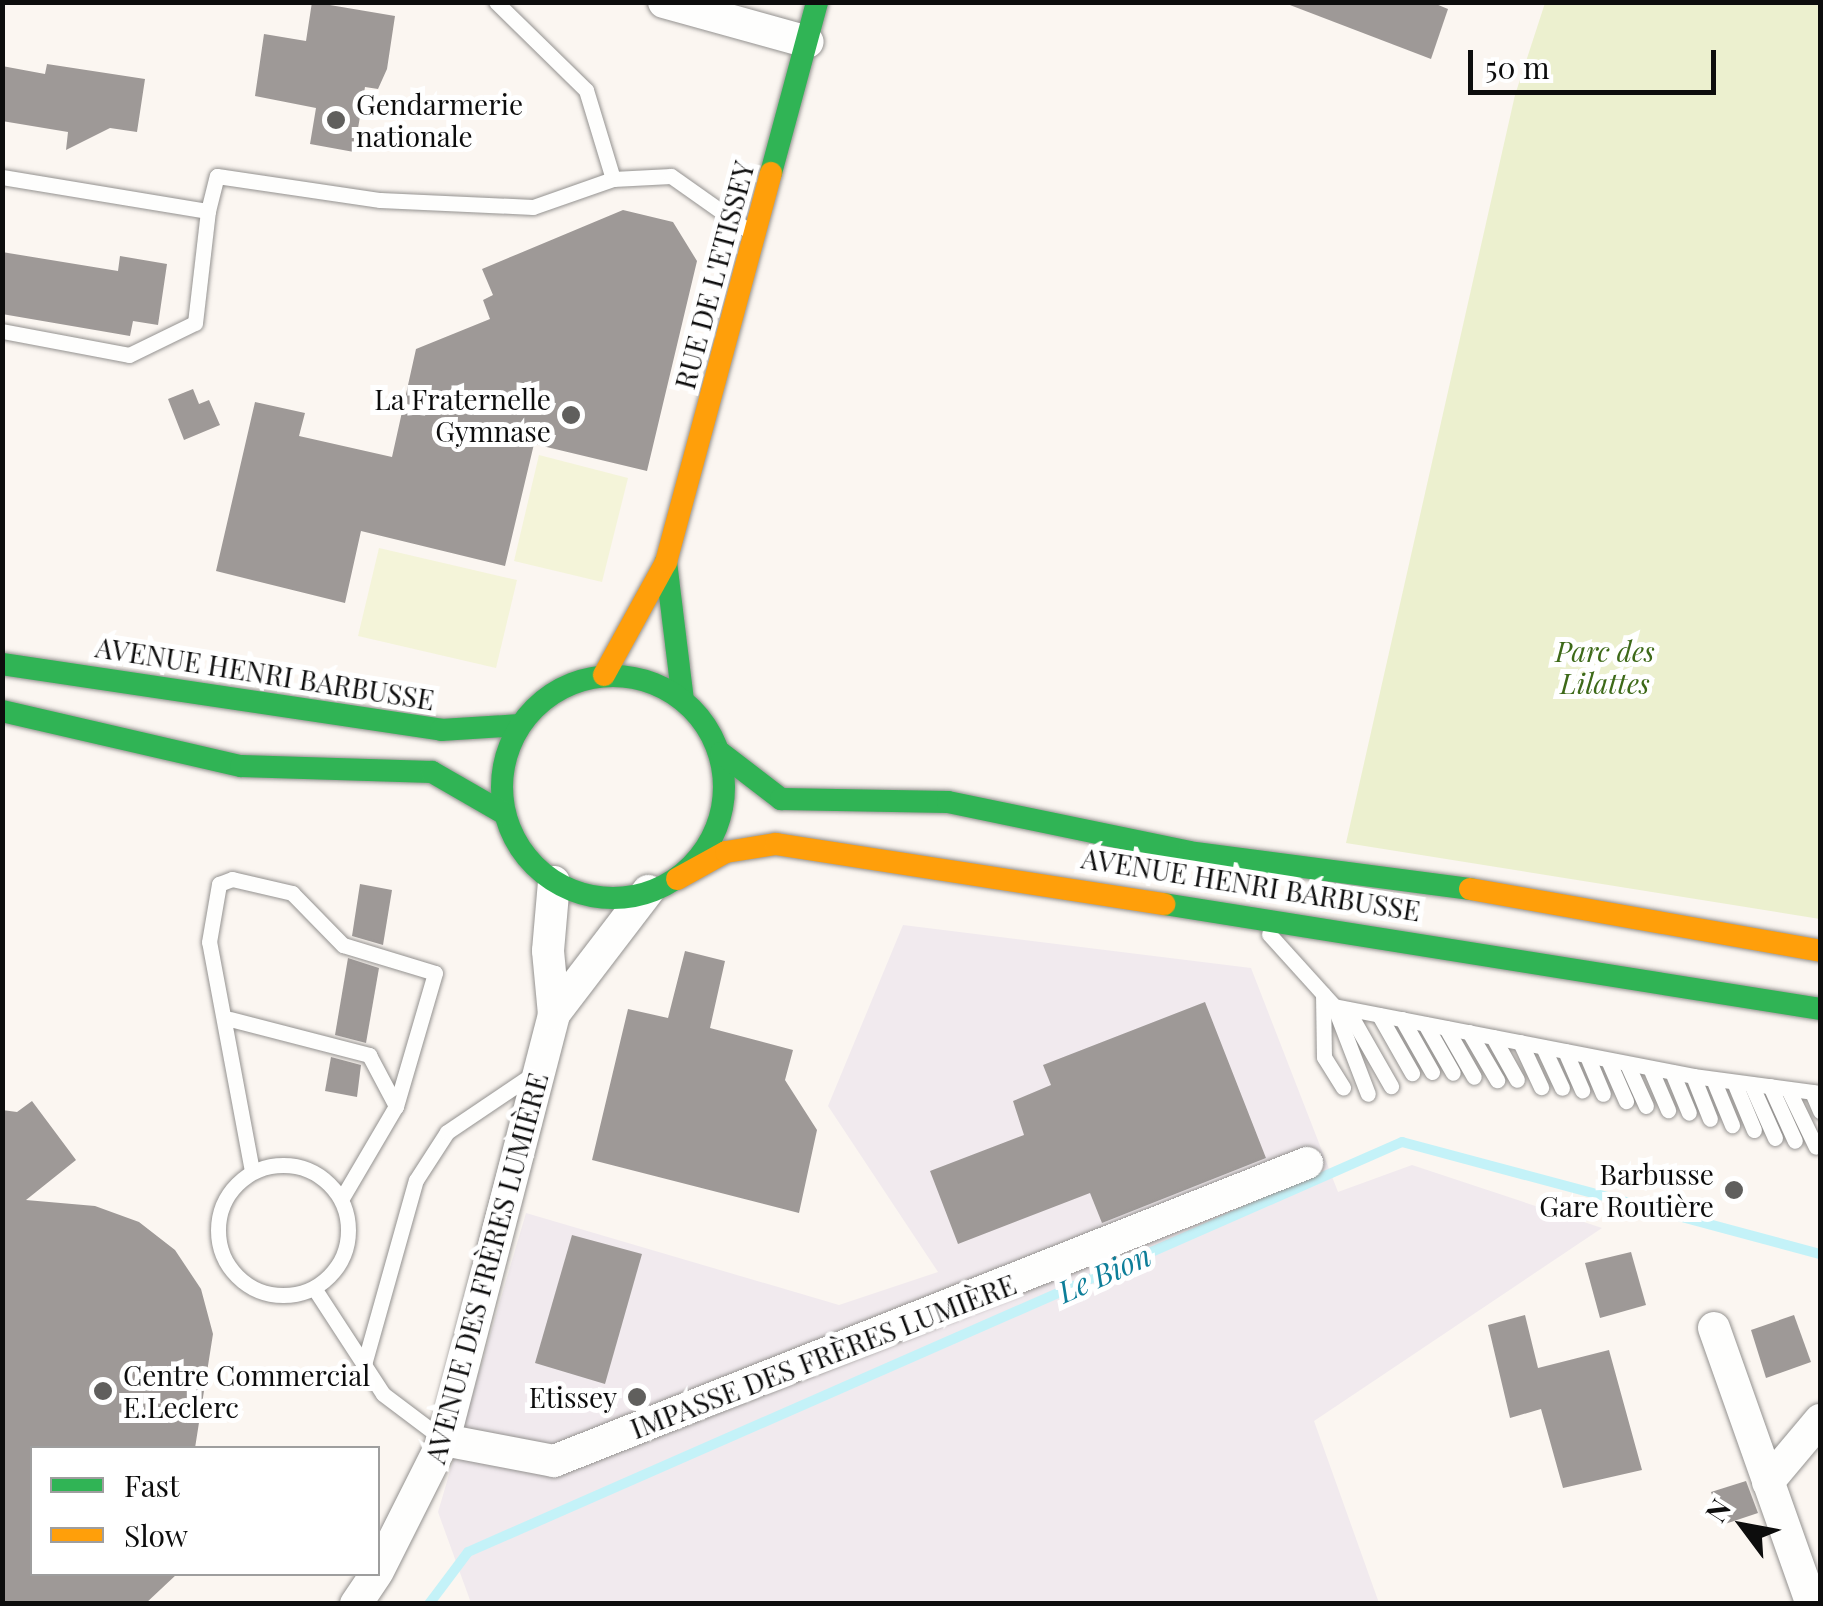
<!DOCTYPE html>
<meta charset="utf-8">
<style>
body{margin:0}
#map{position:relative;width:1823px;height:1606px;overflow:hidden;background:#fbf6f1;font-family:"Playfair Display",serif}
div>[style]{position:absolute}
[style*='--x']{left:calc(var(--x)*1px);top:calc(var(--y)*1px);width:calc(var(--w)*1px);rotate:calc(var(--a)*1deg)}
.industrial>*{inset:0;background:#f1eaee}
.green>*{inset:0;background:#ecf0cf}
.pitch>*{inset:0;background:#f4f4d9}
.stream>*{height:10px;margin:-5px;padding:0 5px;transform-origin:5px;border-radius:5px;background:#c4f2f8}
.building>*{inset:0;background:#9e9997}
.roads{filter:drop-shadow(0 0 2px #949290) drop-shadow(0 0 2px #949290)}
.lane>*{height:15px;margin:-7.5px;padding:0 7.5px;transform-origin:7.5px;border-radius:7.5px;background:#fefefd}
.lane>.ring{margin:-7.5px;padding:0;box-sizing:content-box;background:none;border:15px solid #fefefd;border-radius:50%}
.street>*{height:32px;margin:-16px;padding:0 16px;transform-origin:16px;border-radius:16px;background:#fefefd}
.fast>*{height:22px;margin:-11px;padding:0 11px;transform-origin:11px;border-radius:11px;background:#30b455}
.fast>.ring{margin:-11px;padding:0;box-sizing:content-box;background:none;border:22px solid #30b455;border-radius:50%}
.slow>*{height:22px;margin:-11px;padding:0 11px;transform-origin:11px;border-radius:11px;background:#ff9f0a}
.dots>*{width:28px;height:28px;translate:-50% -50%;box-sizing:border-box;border:5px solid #fff;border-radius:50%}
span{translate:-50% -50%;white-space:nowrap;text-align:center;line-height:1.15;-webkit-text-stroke:10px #fff;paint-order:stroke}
.poi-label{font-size:28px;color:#0d0d0d}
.left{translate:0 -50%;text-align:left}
.right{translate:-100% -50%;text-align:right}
.street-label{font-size:28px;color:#0d0d0d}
.park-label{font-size:28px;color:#3d6918;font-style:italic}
.water-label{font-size:30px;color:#0d7e99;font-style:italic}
.frame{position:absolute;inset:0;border:5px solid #0d0d0d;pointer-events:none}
.legend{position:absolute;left:30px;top:1446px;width:350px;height:130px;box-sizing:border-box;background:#fff;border:2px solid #9e9e9e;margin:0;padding:12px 18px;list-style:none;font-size:30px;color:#0d0d0d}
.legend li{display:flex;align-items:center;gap:20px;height:50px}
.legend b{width:50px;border:2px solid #9e9e9e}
.north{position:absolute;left:1693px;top:1476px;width:100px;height:100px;-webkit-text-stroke:8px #fff;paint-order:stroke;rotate:302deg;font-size:28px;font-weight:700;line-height:40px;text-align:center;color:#0d0d0d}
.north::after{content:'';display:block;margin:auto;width:35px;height:45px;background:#0d0d0d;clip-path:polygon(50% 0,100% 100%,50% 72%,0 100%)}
.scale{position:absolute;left:1468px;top:50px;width:248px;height:45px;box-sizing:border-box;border:5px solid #0d0d0d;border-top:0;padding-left:12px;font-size:30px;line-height:35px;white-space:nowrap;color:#0d0d0d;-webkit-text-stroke:8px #fff;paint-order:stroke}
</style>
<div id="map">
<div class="industrial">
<div style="clip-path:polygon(903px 925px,1251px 968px,1338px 1192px,1412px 1165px,1602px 1228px,1314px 1421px,1379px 1603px,471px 1603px,438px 1512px,526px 1213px,839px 1305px,938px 1272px,828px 1106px)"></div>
</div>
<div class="green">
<div style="clip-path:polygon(1545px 3px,1820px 3px,1820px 919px,1346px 843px,1515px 95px)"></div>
</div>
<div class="pitch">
<div style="clip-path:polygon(539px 455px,628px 478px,602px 582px,514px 561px)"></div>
<div style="clip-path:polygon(379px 548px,517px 580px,496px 668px,358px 636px)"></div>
</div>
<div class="stream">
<div style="--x:429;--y:1604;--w:65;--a:-53.1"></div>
<div style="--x:468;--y:1552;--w:1020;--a:-23.7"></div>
<div style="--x:1402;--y:1142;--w:433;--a:15"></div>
</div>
<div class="building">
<div style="clip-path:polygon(312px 2px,395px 16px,387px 69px,378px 89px,365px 87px,354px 152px,310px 144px,316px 108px,255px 96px,264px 34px,306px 41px)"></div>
<div style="clip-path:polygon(1282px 2px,1431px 2px,1448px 9px,1431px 59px)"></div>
<div style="clip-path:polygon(47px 64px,145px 79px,137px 132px,110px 128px,66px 150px,68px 132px,2px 121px,2px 66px,45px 74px)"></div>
<div style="clip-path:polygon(623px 210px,673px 222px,697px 261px,647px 471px,534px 444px,505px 566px,361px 531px,345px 603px,216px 571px,255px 402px,305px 413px,299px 436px,392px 457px,416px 349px,490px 319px,483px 300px,493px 295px,482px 269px)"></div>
<div style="clip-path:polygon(2px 252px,118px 271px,120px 256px,167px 264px,158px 325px,133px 321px,130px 336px,2px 314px)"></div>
<div style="clip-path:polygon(193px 389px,199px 404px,209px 400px,220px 425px,184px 440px,168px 399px)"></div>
<div style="clip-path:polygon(360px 884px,392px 890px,383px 945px,352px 936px)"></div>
<div style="clip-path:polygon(685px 951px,725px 961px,710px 1028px,793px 1050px,785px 1080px,817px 1130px,799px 1213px,592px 1160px,628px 1009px,668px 1018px)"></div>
<div style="clip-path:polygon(348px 958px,379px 968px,366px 1043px,335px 1035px)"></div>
<div style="clip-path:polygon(1205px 1002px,1266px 1158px,1102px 1223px,1090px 1193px,958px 1244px,930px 1171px,1024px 1135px,1013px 1101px,1051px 1085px,1043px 1065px)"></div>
<div style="clip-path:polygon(331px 1057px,361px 1065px,357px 1097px,325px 1091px)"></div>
<div style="clip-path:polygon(32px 1101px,76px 1160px,26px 1200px,95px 1206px,139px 1222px,175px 1250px,201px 1289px,213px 1334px,195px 1448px,32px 1448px,32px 1574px,177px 1574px,145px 1604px,2px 1604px,2px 1110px,17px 1112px)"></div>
<div style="clip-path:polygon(572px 1235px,642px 1254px,605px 1384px,535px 1363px)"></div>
<div style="clip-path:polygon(1631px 1252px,1646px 1305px,1600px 1318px,1585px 1263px)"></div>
<div style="clip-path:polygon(1525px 1315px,1538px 1368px,1609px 1350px,1642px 1470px,1563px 1488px,1541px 1409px,1510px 1418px,1488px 1325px)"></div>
<div style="clip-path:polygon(1794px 1315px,1811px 1362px,1766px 1378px,1751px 1330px)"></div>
<div style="clip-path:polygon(1746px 1481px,1758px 1513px,1722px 1525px,1711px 1492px)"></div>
</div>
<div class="roads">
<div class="lane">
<div style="--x:496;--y:2;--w:126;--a:44.4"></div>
<div style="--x:586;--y:90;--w:93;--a:73.1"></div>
<div style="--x:2;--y:177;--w:209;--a:9.4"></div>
<div style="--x:208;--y:211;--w:36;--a:-76"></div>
<div style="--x:217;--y:176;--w:165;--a:8.4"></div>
<div style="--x:380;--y:200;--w:153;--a:2.6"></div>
<div style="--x:533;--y:207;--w:85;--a:-19.3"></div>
<div style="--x:613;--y:179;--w:58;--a:-3"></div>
<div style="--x:671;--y:176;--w:95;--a:35.2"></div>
<div style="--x:2;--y:331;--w:129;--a:10.7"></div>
<div style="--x:129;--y:355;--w:73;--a:-25.9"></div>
<div style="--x:195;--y:323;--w:113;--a:-83.4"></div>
<div style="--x:1269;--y:934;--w:97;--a:47.9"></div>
<div style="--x:1334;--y:1006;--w:366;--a:11"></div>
<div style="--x:1693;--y:1076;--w:128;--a:7.6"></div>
<div style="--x:1323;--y:994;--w:63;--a:89.1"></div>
<div style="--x:1324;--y:1057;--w:36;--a:58"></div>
<div style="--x:1334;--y:1006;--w:94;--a:68.9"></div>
<div style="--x:1347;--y:1009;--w:89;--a:60.3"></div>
<div style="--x:1379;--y:1015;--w:67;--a:60.4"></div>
<div style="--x:230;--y:1019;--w:144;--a:14.5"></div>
<div style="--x:369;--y:1055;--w:58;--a:62.1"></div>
<div style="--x:396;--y:1106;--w:107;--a:120.4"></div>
<div style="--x:1402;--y:1019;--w:61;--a:60.5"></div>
<div style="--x:1425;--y:1024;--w:56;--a:60.3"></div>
<div style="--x:1446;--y:1028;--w:56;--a:60.3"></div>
<div style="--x:1469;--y:1032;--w:56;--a:59.7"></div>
<div style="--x:1493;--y:1037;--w:49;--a:60.8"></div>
<div style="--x:1520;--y:1042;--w:50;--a:65"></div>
<div style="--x:1543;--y:1047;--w:45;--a:65.1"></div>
<div style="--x:1565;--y:1051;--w:43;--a:66.4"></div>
<div style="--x:1587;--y:1056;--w:41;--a:67.2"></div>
<div style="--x:1608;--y:1060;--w:45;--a:66.3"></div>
<div style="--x:1627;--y:1064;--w:46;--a:65.7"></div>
<div style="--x:1650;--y:1068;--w:46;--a:66.8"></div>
<div style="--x:1672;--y:1072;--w:44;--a:67.5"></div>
<div style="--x:1693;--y:1076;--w:46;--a:68.4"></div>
<div style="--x:1713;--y:1079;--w:50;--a:67.6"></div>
<div style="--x:1734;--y:1082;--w:52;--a:67.4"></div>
<div style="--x:1751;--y:1084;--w:59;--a:66"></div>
<div style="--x:1770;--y:1086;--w:60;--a:65.6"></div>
<div style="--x:1788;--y:1089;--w:64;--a:64.2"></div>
<div style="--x:1812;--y:1092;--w:21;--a:67"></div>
<div class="ring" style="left:218px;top:1165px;width:115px;height:115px"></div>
<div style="--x:252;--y:1171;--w:233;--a:-100.6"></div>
<div style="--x:209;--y:942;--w:59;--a:-80.2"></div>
<div style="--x:219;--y:884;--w:14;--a:-21"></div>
<div style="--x:232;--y:879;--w:62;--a:13.1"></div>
<div style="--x:292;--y:893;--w:73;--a:45.6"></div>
<div style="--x:343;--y:945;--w:96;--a:16.9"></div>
<div style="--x:435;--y:973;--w:139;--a:106.3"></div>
<div style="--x:314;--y:1288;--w:126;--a:56.9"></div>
<div style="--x:383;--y:1394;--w:76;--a:37"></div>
<div style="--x:363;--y:1368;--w:195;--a:-74.3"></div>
<div style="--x:416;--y:1180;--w:57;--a:-57.1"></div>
<div style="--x:447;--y:1132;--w:107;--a:-34"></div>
</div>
<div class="street">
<div style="--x:664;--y:2;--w:149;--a:15.5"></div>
<div style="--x:554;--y:882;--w:69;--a:95"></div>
<div style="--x:548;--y:951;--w:63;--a:84.6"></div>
<div style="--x:1714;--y:1328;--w:293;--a:70.5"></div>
<div style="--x:444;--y:1440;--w:112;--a:10.8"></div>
<div style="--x:554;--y:1461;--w:810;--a:-21.59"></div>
<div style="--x:1768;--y:1482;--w:81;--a:-50"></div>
<div style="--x:378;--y:1571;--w:147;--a:-63.3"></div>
<div style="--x:444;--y:1440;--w:440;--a:-75.5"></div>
<div style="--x:554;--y:1014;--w:155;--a:-52.6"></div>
<div style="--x:356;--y:1604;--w:36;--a:-56"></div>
</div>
<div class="fast">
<div style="--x:771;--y:173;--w:177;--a:-74.9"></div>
<div style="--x:666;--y:562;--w:139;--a:83"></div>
<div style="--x:2;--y:664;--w:444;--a:8.5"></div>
<div style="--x:441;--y:730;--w:79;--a:-3.6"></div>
<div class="ring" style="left:502px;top:676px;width:200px;height:200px"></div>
<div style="--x:2;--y:711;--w:245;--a:13"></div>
<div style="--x:241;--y:766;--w:191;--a:1.8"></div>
<div style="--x:432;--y:772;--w:84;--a:29.9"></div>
<div style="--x:721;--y:753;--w:76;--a:37.5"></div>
<div style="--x:781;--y:799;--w:167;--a:1"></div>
<div style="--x:948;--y:802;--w:246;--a:11.7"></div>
<div style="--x:1189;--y:852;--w:283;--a:7.5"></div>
<div style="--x:1164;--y:904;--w:664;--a:9.09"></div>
</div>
<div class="slow">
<div style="--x:604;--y:675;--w:129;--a:-61.2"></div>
<div style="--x:666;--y:562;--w:403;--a:-74.9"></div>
<div style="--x:677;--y:879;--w:56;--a:-28.9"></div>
<div style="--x:726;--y:852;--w:51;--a:-9.1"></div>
<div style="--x:776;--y:844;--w:393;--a:8.8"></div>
<div style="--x:1470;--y:889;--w:355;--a:10"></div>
</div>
</div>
<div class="dots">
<div style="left:336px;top:120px;background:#605f5d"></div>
<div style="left:571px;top:415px;background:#605f5d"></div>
<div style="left:1734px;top:1190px;background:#605f5d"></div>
<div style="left:103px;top:1391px;background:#605f5d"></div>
<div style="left:637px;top:1397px;background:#605f5d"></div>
</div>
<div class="poi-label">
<span class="left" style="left:356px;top:120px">Gendarmerie<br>nationale</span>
<span class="right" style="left:551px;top:415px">La Fraternelle<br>Gymnase</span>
<span class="right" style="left:1714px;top:1190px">Barbusse<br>Gare Routière</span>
<span class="left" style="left:123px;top:1391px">Centre Commercial<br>E.Leclerc</span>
<span class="right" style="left:617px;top:1397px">Etissey</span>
</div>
<div class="street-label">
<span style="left:714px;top:275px;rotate:-75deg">RUE DE L'ETISSEY</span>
<span style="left:265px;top:673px;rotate:9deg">AVENUE HENRI BARBUSSE</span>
<span style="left:1251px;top:884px;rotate:9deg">AVENUE HENRI BARBUSSE</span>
<span style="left:486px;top:1268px;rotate:-75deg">AVENUE DES FRÈRES LUMIÈRE</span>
<span style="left:823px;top:1356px;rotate:-21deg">IMPASSE DES FRÈRES LUMIÈRE</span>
</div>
<div class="park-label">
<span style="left:1605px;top:667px">Parc des<br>Lilattes</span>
</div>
<div class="water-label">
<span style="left:1104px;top:1273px;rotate:-24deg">Le Bion</span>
</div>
<div class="frame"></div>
<ul class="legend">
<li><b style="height:12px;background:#30b455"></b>Fast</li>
<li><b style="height:12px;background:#ff9f0a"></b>Slow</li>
</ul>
<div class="north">N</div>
<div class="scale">50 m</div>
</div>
